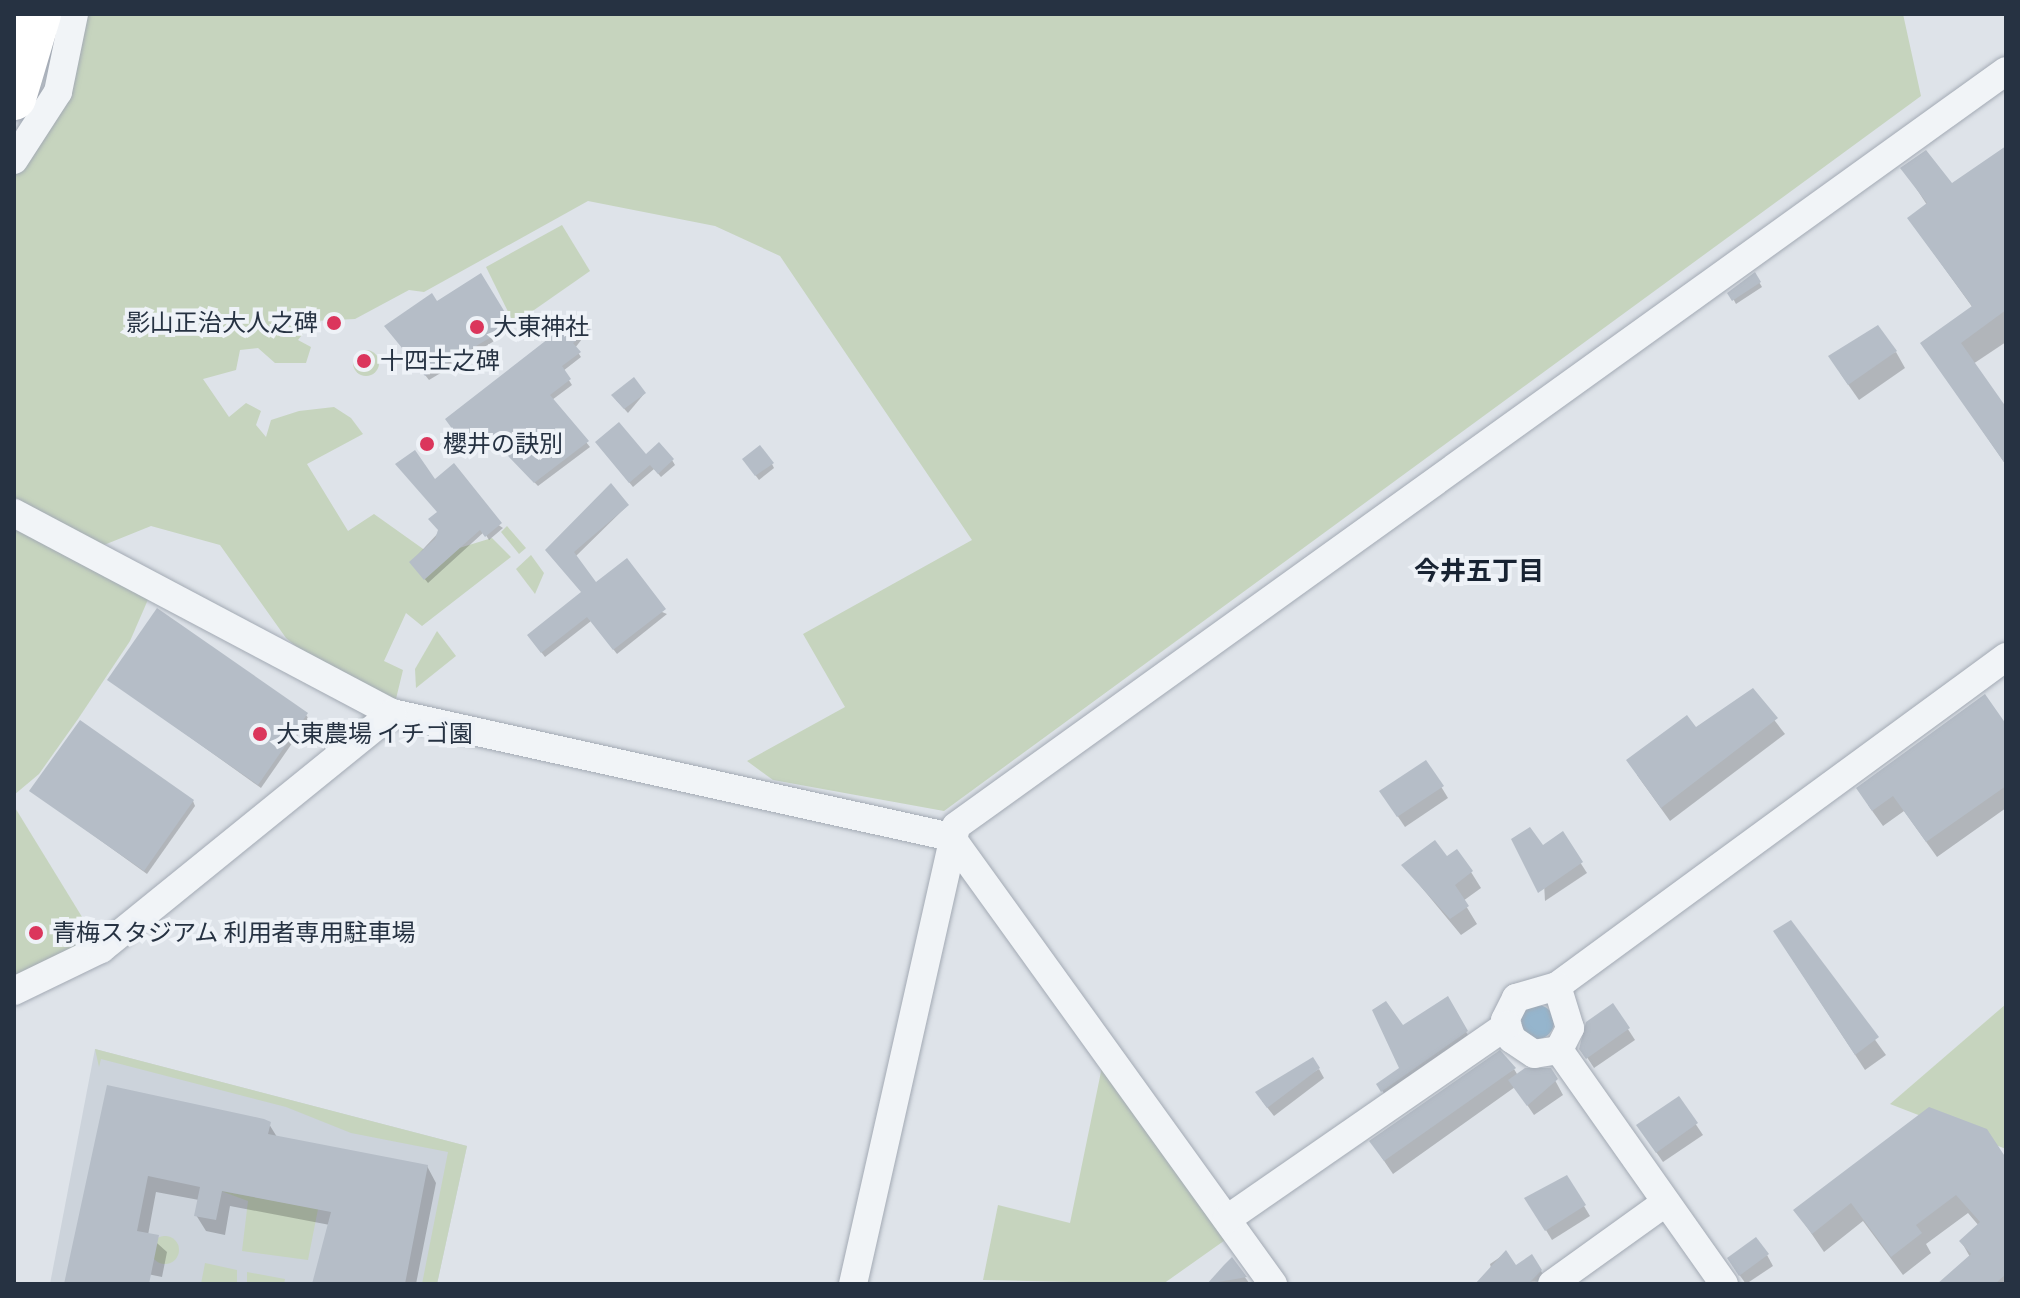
<!DOCTYPE html>
<meta charset="utf-8">
<style>
body{margin:0}
#map{position:relative;width:2020px;height:1298px;overflow:hidden;background:#dee3e9;font-family:"PT Sans Narrow","Noto Sans JP",sans-serif}
div>[style]{position:absolute}
[style*='--x']{left:calc(var(--x)*1px);top:calc(var(--y)*1px);width:calc(var(--w)*1px);rotate:calc(var(--a)*1deg)}
.built>*{inset:0;background:#ccd3db}
.green>*{inset:0;background:#c6d4be}
.round{border-radius:50%}
.water>*{inset:0;background:#95b5cd}
.shadow>*{inset:0;background:#0003}
.building>*{inset:0;background:#b5bdc7}
.roads{filter:drop-shadow(0 0 2px #a3aab4) drop-shadow(0 0 2px #a3aab4)}
.minor>*{height:28px;margin:-14px;padding:0 14px;transform-origin:14px;border-radius:14px;background:#f1f4f7}
.motorway>*{height:44px;margin:-22px;padding:0 22px;transform-origin:22px;border-radius:22px;background:#fff}
.dots>*{width:22px;height:22px;translate:-50% -50%;box-sizing:border-box;border:4px solid #eef2f7;border-radius:50%}
span{translate:-50% -50%;white-space:nowrap;text-align:center;line-height:1.15;-webkit-text-stroke:8px #eef2f7;paint-order:stroke}
.poi-label{font-size:24px;color:#263242}
.right{translate:-100% -50%;text-align:right}
.left{translate:0 -50%;text-align:left}
.neighbourhood-label{font-size:26px;color:#182332;font-weight:700}
.frame{position:absolute;inset:0;border:16px solid #263242;pointer-events:none}
</style>
<div id="map">
<div class="built">
<div style="clip-path:polygon(95px 1049px,467px 1146px,437px 1284px,50px 1284px)"></div>
</div>
<div class="green">
<div style="clip-path:polygon(85px 14px,1903px 14px,1921px 96px,944px 811px,773px 780px,747px 761px,845px 707px,803px 634px,972px 540px,780px 256px,715px 226px,588px 201px,424px 292px,409px 290px,355px 319px,313px 321px,298px 340px,311px 347px,306px 363px,275px 363px,258px 348px,240px 350px,236px 370px,203px 379px,229px 417px,246px 403px,261px 411px,256px 425px,266px 437px,271px 420px,299px 411px,334px 407px,351px 418px,363px 434px,307px 464px,348px 531px,374px 514px,433px 556px,492px 538px,511px 557px,422px 626px,406px 613px,384px 661px,403px 670px,395px 703px,315px 662px,286px 638px,220px 545px,151px 526px,99px 547px,14px 502px,14px 177px)"></div>
<div style="clip-path:polygon(562px 225px,590px 271px,514px 324px,486px 267px)"></div>
<div class="round" style="left:353px;top:350px;width:26px;height:26px"></div>
<div style="clip-path:polygon(14px 524px,150px 595px,130px 641px,78px 719px,39px 774px,14px 795px)"></div>
<div style="clip-path:polygon(507px 526px,526px 548px,519px 554px,501px 532px)"></div>
<div style="clip-path:polygon(531px 555px,544px 573px,535px 594px,516px 569px)"></div>
<div style="clip-path:polygon(437px 631px,456px 656px,416px 688px,415px 669px)"></div>
<div style="clip-path:polygon(14px 806px,98px 943px,14px 983px)"></div>
<div style="clip-path:polygon(2006px 1004px,2006px 1149px,1890px 1104px)"></div>
<div style="clip-path:polygon(95px 1049px,467px 1146px,437px 1284px,422px 1284px,448px 1152px,351px 1133px,286px 1107px,101px 1059px,99px 1067px)"></div>
<div style="clip-path:polygon(1103px 1062px,1228px 1238px,1163px 1284px,983px 1280px,998px 1205px,1070px 1223px)"></div>
<div style="clip-path:polygon(221px 1191px,318px 1209px,308px 1260px,242px 1251px,248px 1201px)"></div>
<div class="round" style="left:151px;top:1236px;width:28px;height:28px"></div>
<div style="clip-path:polygon(205px 1263px,237px 1270px,237px 1284px,201px 1284px)"></div>
<div style="clip-path:polygon(247px 1272px,285px 1279px,284px 1284px,247px 1284px)"></div>
</div>
<div class="water">
<div class="round" style="left:1520px;top:1005px;width:34px;height:34px"></div>
</div>
<div class="shadow">
<div style="clip-path:polygon(2006px 150px,2006px 342px,1973px 364px,2006px 410px,2006px 465px,1923px 344px,1973px 308px,1909px 219px,1927px 205px,1903px 168px,1951px 186px)"></div>
<div style="clip-path:polygon(1755px 275px,1762px 287px,1736px 304px,1730px 293px)"></div>
<div style="clip-path:polygon(481px 276px,507px 319px,500px 324px,506px 334px,429px 380px,389px 330px)"></div>
<div style="clip-path:polygon(589px 330px,575px 348px,581px 357px,563px 371px,572px 385px,552px 400px,590px 447px,538px 486px,491px 437px,471px 453px,451px 424px)"></div>
<div style="clip-path:polygon(1896px 352px,1905px 368px,1859px 400px,1840px 373px)"></div>
<div style="clip-path:polygon(644px 394px,628px 413px,616px 400px)"></div>
<div style="clip-path:polygon(600px 447px,672px 460px,675px 465px,661px 477px,654px 469px,633px 487px)"></div>
<div style="clip-path:polygon(747px 464px,772px 464px,774px 468px,759px 480px)"></div>
<div style="clip-path:polygon(434px 482px,503px 528px,489px 540px,484px 532px,428px 583px,411px 562px,440px 531px)"></div>
<div style="clip-path:polygon(627px 506px,575px 557px,596px 585px,667px 614px,617px 654px,591px 621px,545px 657px,532px 640px,583px 593px,550px 555px)"></div>
<div style="clip-path:polygon(110px 680px,306px 715px,309px 719px,261px 788px)"></div>
<div style="clip-path:polygon(1752px 691px,1785px 734px,1670px 821px,1637px 775px)"></div>
<div style="clip-path:polygon(2006px 728px,2006px 808px,1937px 857px,1904px 811px,1883px 826px,1868px 805px)"></div>
<div style="clip-path:polygon(1426px 762px,1448px 798px,1405px 827px,1388px 802px)"></div>
<div style="clip-path:polygon(32px 791px,193px 801px,195px 806px,147px 874px)"></div>
<div style="clip-path:polygon(1562px 834px,1587px 873px,1545px 901px,1542px 847px)"></div>
<div style="clip-path:polygon(1446px 858px,1471px 872px,1481px 888px,1463px 901px,1477px 924px,1461px 935px,1403px 865px)"></div>
<div style="clip-path:polygon(1790px 922px,1886px 1055px,1865px 1070px,1785px 948px)"></div>
<div style="clip-path:polygon(1447px 999px,1472px 1042px,1388px 1100px,1378px 1084px,1402px 1069px,1402px 1028px)"></div>
<div style="clip-path:polygon(1613px 1006px,1635px 1040px,1594px 1068px,1581px 1048px)"></div>
<div style="clip-path:polygon(1319px 1069px,1324px 1078px,1274px 1116px,1262px 1101px)"></div>
<div style="clip-path:polygon(1514px 1069px,1520px 1079px,1550px 1071px,1563px 1095px,1534px 1115px,1515px 1087px,1393px 1174px,1380px 1155px)"></div>
<div style="clip-path:polygon(108px 1087px,269px 1124px,277px 1137px,427px 1166px,436px 1183px,416px 1284px,319px 1284px,330px 1225px,230px 1206px,225px 1235px,206px 1231px,196px 1215px,199px 1200px,156px 1192px,148px 1235px,167px 1252px,162px 1277px,138px 1272px,136px 1284px,68px 1284px)"></div>
<div style="clip-path:polygon(1678px 1098px,1703px 1135px,1663px 1162px,1645px 1136px)"></div>
<div style="clip-path:polygon(2006px 1161px,2006px 1284px,1944px 1284px,1970px 1257px,1961px 1241px,1979px 1226px,1968px 1213px,1926px 1244px,1931px 1253px,1903px 1275px,1863px 1221px,1824px 1252px,1796px 1211px)"></div>
<div style="clip-path:polygon(1567px 1178px,1590px 1216px,1552px 1240px,1527px 1199px)"></div>
<div style="clip-path:polygon(1506px 1253px,1515px 1268px,1541px 1271px,1547px 1281px,1495px 1284px,1490px 1264px)"></div>
<div style="clip-path:polygon(1767px 1255px,1773px 1266px,1746px 1284px,1735px 1269px)"></div>
<div style="clip-path:polygon(1232px 1260px,1250px 1284px,1211px 1284px)"></div>
</div>
<div class="building">
<div style="clip-path:polygon(2006px 146px,2006px 310px,1961px 343px,2006px 407px,2006px 465px,1920px 343px,1972px 306px,1907px 218px,1927px 203px,1900px 168px,1926px 150px,1952px 183px)"></div>
<div style="clip-path:polygon(1755px 272px,1761px 282px,1732px 301px,1727px 293px)"></div>
<div style="clip-path:polygon(481px 273px,506px 314px,499px 318px,505px 329px,425px 376px,384px 326px,432px 293px,437px 301px)"></div>
<div style="clip-path:polygon(580px 314px,591px 329px,573px 343px,581px 352px,562px 366px,571px 379px,550px 395px,589px 441px,534px 483px,487px 434px,467px 449px,445px 419px)"></div>
<div style="clip-path:polygon(1878px 325px,1897px 351px,1848px 385px,1828px 356px)"></div>
<div style="clip-path:polygon(634px 377px,646px 393px,624px 409px,611px 395px)"></div>
<div style="clip-path:polygon(619px 422px,646px 454px,659px 442px,674px 459px,658px 474px,650px 465px,629px 483px,595px 442px)"></div>
<div style="clip-path:polygon(760px 445px,774px 463px,755px 476px,742px 459px)"></div>
<div style="clip-path:polygon(415px 450px,435px 479px,454px 463px,502px 523px,485px 537px,480px 530px,424px 580px,409px 562px,435px 539px,438px 530px,428px 519px,437px 512px,395px 464px)"></div>
<div style="clip-path:polygon(611px 483px,629px 505px,574px 552px,596px 582px,627px 558px,666px 609px,613px 650px,587px 617px,541px 653px,527px 635px,581px 592px,545px 550px)"></div>
<div style="clip-path:polygon(157px 608px,308px 713px,258px 785px,107px 680px)"></div>
<div style="clip-path:polygon(1753px 688px,1778px 718px,1661px 808px,1626px 760px,1687px 715px,1696px 727px)"></div>
<div style="clip-path:polygon(1985px 694px,2006px 724px,2006px 786px,1926px 842px,1893px 796px,1872px 811px,1856px 788px)"></div>
<div style="clip-path:polygon(80px 720px,194px 800px,144px 871px,29px 791px)"></div>
<div style="clip-path:polygon(1426px 760px,1444px 786px,1397px 817px,1379px 791px)"></div>
<div style="clip-path:polygon(1530px 827px,1543px 845px,1563px 831px,1583px 862px,1538px 893px,1511px 839px)"></div>
<div style="clip-path:polygon(1435px 840px,1447px 856px,1457px 849px,1473px 871px,1455px 885px,1469px 906px,1450px 919px,1401px 865px)"></div>
<div style="clip-path:polygon(1791px 920px,1879px 1037px,1855px 1055px,1773px 931px)"></div>
<div style="clip-path:polygon(1448px 996px,1468px 1031px,1381px 1092px,1376px 1084px,1399px 1068px,1372px 1010px,1386px 1001px,1403px 1025px)"></div>
<div style="clip-path:polygon(1613px 1003px,1630px 1028px,1586px 1059px,1579px 1049px,1586px 1022px)"></div>
<div style="clip-path:polygon(1500px 1050px,1516px 1068px,1384px 1161px,1369px 1141px)"></div>
<div style="clip-path:polygon(1313px 1057px,1320px 1068px,1267px 1108px,1255px 1092px)"></div>
<div style="clip-path:polygon(1525px 1068px,1551px 1068px,1558px 1079px,1527px 1106px,1508px 1080px)"></div>
<div style="clip-path:polygon(107px 1085px,264px 1119px,271px 1122px,268px 1134px,428px 1165px,405px 1284px,312px 1284px,331px 1212px,222px 1191px,216px 1220px,194px 1216px,200px 1187px,148px 1176px,137px 1231px,159px 1235px,149px 1284px,64px 1284px)"></div>
<div style="clip-path:polygon(1679px 1096px,1698px 1123px,1656px 1153px,1636px 1125px)"></div>
<div style="clip-path:polygon(1929px 1107px,1987px 1129px,2006px 1158px,2006px 1274px,1995px 1284px,1937px 1284px,1971px 1254px,1959px 1241px,1980px 1222px,1956px 1195px,1916px 1225px,1922px 1233px,1891px 1257px,1851px 1203px,1812px 1234px,1793px 1210px)"></div>
<div style="clip-path:polygon(1567px 1175px,1586px 1205px,1545px 1231px,1524px 1198px)"></div>
<div style="clip-path:polygon(1756px 1237px,1769px 1254px,1739px 1276px,1727px 1258px)"></div>
<div style="clip-path:polygon(1506px 1250px,1516px 1265px,1532px 1254px,1542px 1270px,1528px 1284px,1475px 1284px)"></div>
<div style="clip-path:polygon(1232px 1257px,1247px 1277px,1207px 1284px,1224px 1265px)"></div>
</div>
<div class="roads">
<div class="minor">
<div style="--x:14;--y:160;--w:81;--a:-57.1"></div>
<div style="--x:58;--y:92;--w:80;--a:-78.4"></div>
<div style="--x:14;--y:513;--w:428;--a:27.9"></div>
<div style="--x:392;--y:713;--w:573;--a:12.51"></div>
<div style="--x:951;--y:837;--w:551;--a:54.23"></div>
<div style="--x:1557;--y:986;--w:557;--a:-36.23"></div>
<div style="--x:1557;--y:986;--w:44;--a:72.8"></div>
<div style="--x:1570;--y:1028;--w:25;--a:117"></div>
<div style="--x:1559;--y:1050;--w:25;--a:171"></div>
<div style="--x:1534;--y:1054;--w:27;--a:-146"></div>
<div style="--x:1512;--y:1039;--w:20;--a:-110"></div>
<div style="--x:1505;--y:1020;--w:25;--a:-63"></div>
<div style="--x:1516;--y:998;--w:43;--a:-16.3"></div>
<div style="--x:14;--y:991;--w:97;--a:-25.8"></div>
<div style="--x:101;--y:949;--w:375;--a:-39"></div>
<div style="--x:1559;--y:1050;--w:286;--a:54.8"></div>
<div style="--x:1227;--y:1219;--w:341;--a:-34.7"></div>
<div style="--x:853;--y:1284;--w:469;--a:-77.3"></div>
<div style="--x:956;--y:826;--w:1293;--a:-35.72"></div>
<div style="--x:1552;--y:1284;--w:140;--a:-35.7"></div>
</div>
<div class="motorway">
<div style="--x:14;--y:98;--w:88;--a:-73.4"></div>
</div>
</div>
<div class="dots">
<div style="left:334px;top:323px;background:#db365c"></div>
<div style="left:477px;top:327px;background:#db365c"></div>
<div style="left:364px;top:361px;background:#db365c"></div>
<div style="left:427px;top:444px;background:#db365c"></div>
<div style="left:260px;top:734px;background:#db365c"></div>
<div style="left:36px;top:933px;background:#db365c"></div>
</div>
<div class="poi-label">
<span class="right" style="left:318px;top:323px">影山正治大人之碑</span>
<span class="left" style="left:493px;top:327px">大東神社</span>
<span class="left" style="left:380px;top:361px">十四士之碑</span>
<span class="left" style="left:443px;top:444px">櫻井の訣別</span>
<span class="left" style="left:276px;top:734px">大東農場 イチゴ園</span>
<span class="left" style="left:52px;top:933px">青梅スタジアム 利用者専用駐車場</span>
</div>
<div class="neighbourhood-label">
<span style="left:1479px;top:571px">今井五丁目</span>
</div>
<div class="frame"></div>
</div>
